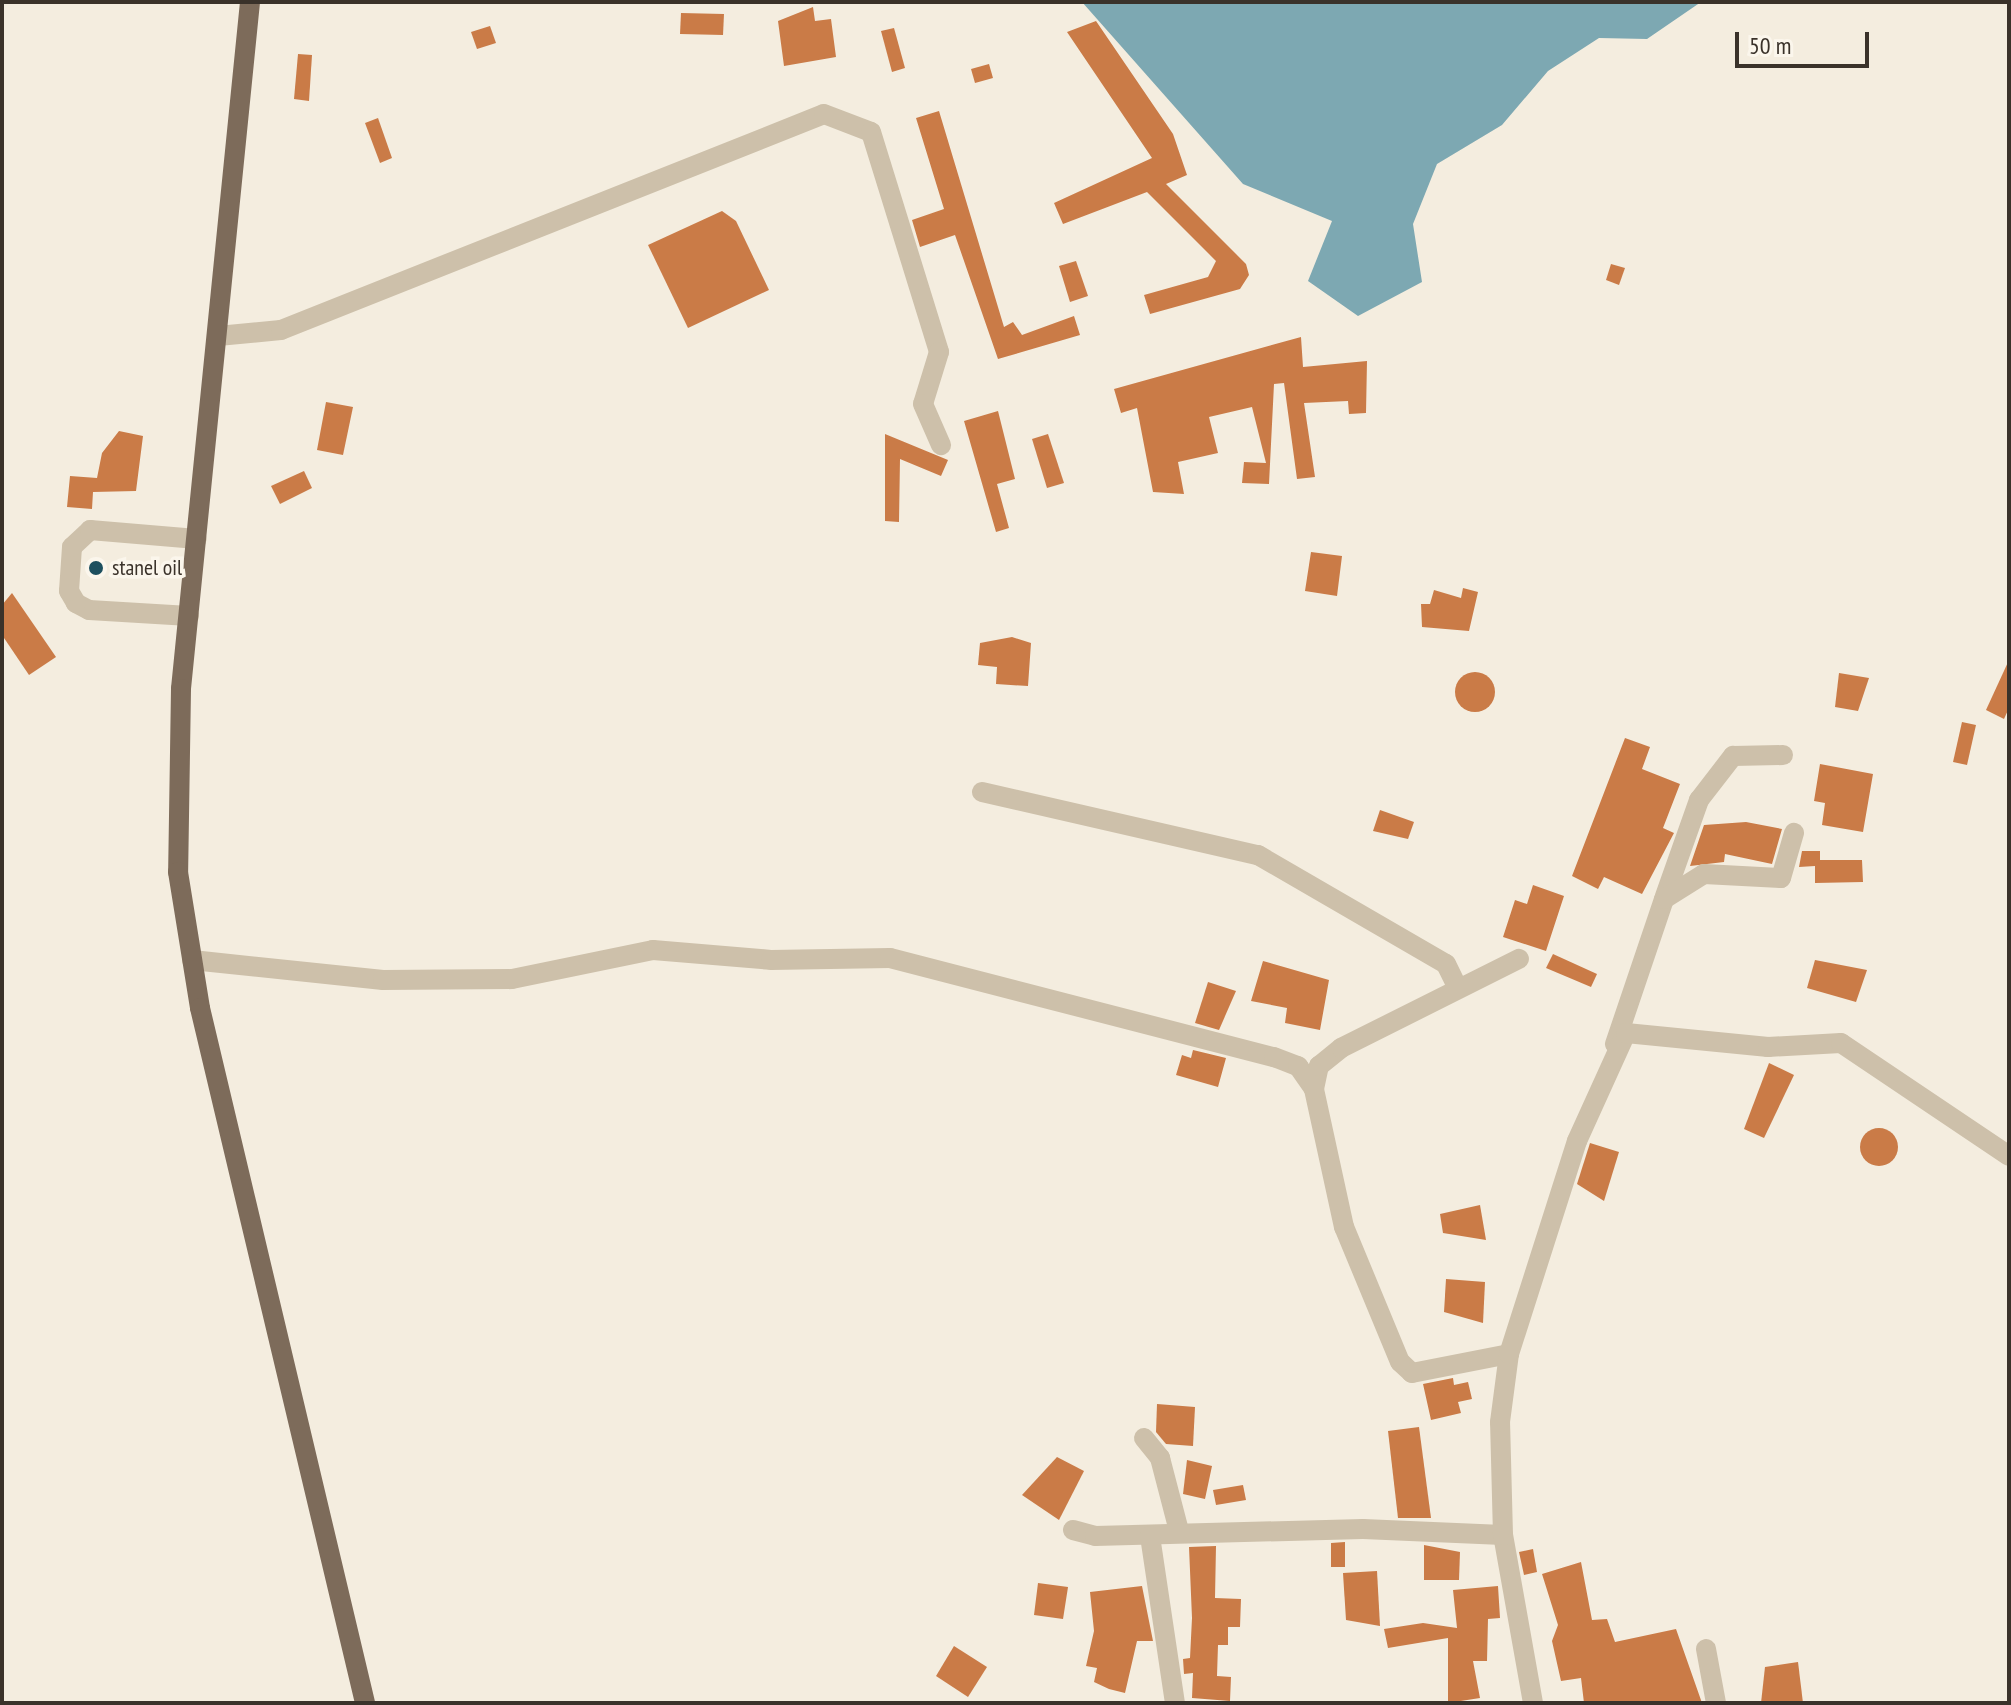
<!DOCTYPE html>
<style>
body{margin:0}
#map{position:relative;width:2011px;height:1705px;overflow:hidden;background:#f4eddf;font-family:"PT Sans Narrow",sans-serif}
div>[style]{position:absolute}
[style*='--x']{left:calc(var(--x)*1px);top:calc(var(--y)*1px);width:calc(var(--w)*1px);rotate:calc(var(--a)*1deg)}
.water>*{inset:0;background:#7da8b2}
.building>*{inset:0;background:#ca7b47}
.round{border-radius:50%}
.minor>*{height:20px;margin:-10px;padding:0 10px;transform-origin:10px;border-radius:10px;background:#cdc0aa}
.major>*{height:20px;margin:-10px;padding:0 10px;transform-origin:10px;border-radius:10px;background:#7d6b5a}
.dots>*{width:22px;height:22px;translate:-50% -50%;box-sizing:border-box;border:4px solid #fbf6ec;border-radius:50%}
span{translate:-50% -50%;white-space:nowrap;text-align:center;line-height:1.15;-webkit-text-stroke:7px #fbf6ec;paint-order:stroke}
.poi-label{font-size:22px;color:#3a322a}
.left{translate:0 -50%;text-align:left}
.frame{position:absolute;inset:0;border:4px solid #3a322a;pointer-events:none}
.scale{position:absolute;left:1735px;top:32px;width:134px;height:36px;box-sizing:border-box;border:4px solid #3a322a;border-top:0;padding-left:10px;font-size:24px;line-height:28px;white-space:nowrap;color:#3a322a;-webkit-text-stroke:6px #fbf6ec;paint-order:stroke}
</style>
<div id="map">
<div class="water">
<div style="clip-path:polygon(1082px 2px,1701px 2px,1647px 39px,1599px 38px,1548px 71px,1502px 125px,1437px 164px,1413px 224px,1422px 282px,1358px 316px,1308px 281px,1332px 221px,1243px 184px)"></div>
</div>
<div class="building">
<div style="clip-path:polygon(813px 7px,815px 21px,831px 19px,836px 57px,784px 66px,778px 21px)"></div>
<div style="clip-path:polygon(681px 13px,724px 14px,723px 35px,680px 34px)"></div>
<div style="clip-path:polygon(1096px 21px,1173px 134px,1187px 175px,1166px 184px,1246px 264px,1249px 275px,1240px 289px,1150px 314px,1144px 295px,1208px 277px,1216px 261px,1147px 192px,1063px 224px,1054px 203px,1152px 158px,1067px 32px)"></div>
<div style="clip-path:polygon(490px 26px,496px 43px,477px 49px,471px 32px)"></div>
<div style="clip-path:polygon(894px 28px,905px 68px,892px 72px,881px 31px)"></div>
<div style="clip-path:polygon(298px 54px,312px 55px,309px 101px,294px 99px)"></div>
<div style="clip-path:polygon(989px 64px,993px 78px,975px 83px,971px 69px)"></div>
<div style="clip-path:polygon(939px 111px,1004px 327px,1013px 322px,1022px 335px,1074px 316px,1080px 335px,998px 359px,955px 235px,920px 247px,912px 220px,944px 209px,916px 118px)"></div>
<div style="clip-path:polygon(378px 118px,392px 158px,380px 163px,365px 123px)"></div>
<div style="clip-path:polygon(722px 211px,736px 221px,769px 290px,688px 328px,648px 245px)"></div>
<div style="clip-path:polygon(1076px 261px,1088px 296px,1070px 302px,1059px 266px)"></div>
<div style="clip-path:polygon(1611px 264px,1625px 268px,1619px 285px,1606px 280px)"></div>
<div style="clip-path:polygon(1301px 337px,1303px 367px,1367px 361px,1366px 413px,1349px 414px,1348px 401px,1304px 403px,1315px 477px,1297px 479px,1284px 383px,1274px 384px,1269px 484px,1242px 483px,1244px 462px,1266px 463px,1252px 407px,1209px 417px,1218px 453px,1178px 462px,1184px 494px,1153px 492px,1137px 408px,1121px 413px,1114px 389px)"></div>
<div style="clip-path:polygon(326px 402px,353px 407px,343px 455px,317px 450px)"></div>
<div style="clip-path:polygon(998px 411px,1015px 479px,997px 484px,1009px 528px,996px 532px,964px 421px)"></div>
<div style="clip-path:polygon(119px 431px,143px 436px,136px 491px,93px 492px,92px 509px,67px 507px,70px 476px,97px 478px,102px 453px)"></div>
<div style="clip-path:polygon(885px 434px,948px 460px,941px 476px,900px 459px,899px 522px,885px 521px)"></div>
<div style="clip-path:polygon(1048px 434px,1064px 483px,1047px 488px,1032px 439px)"></div>
<div style="clip-path:polygon(304px 471px,312px 488px,280px 504px,271px 486px)"></div>
<div style="clip-path:polygon(1311px 552px,1342px 556px,1337px 596px,1305px 591px)"></div>
<div style="clip-path:polygon(1463px 588px,1478px 592px,1469px 631px,1422px 627px,1421px 604px,1430px 604px,1434px 590px,1461px 598px)"></div>
<div style="clip-path:polygon(12px 593px,56px 657px,29px 675px,2px 635px,2px 605px)"></div>
<div style="clip-path:polygon(1012px 637px,1031px 643px,1028px 686px,996px 684px,997px 667px,978px 665px,980px 643px)"></div>
<div style="clip-path:polygon(2009px 660px,2009px 708px,2004px 719px,1986px 710px)"></div>
<div class="round" style="left:1455px;top:672px;width:40px;height:40px"></div>
<div style="clip-path:polygon(1839px 673px,1869px 678px,1858px 711px,1835px 707px)"></div>
<div style="clip-path:polygon(1962px 722px,1976px 725px,1967px 765px,1953px 762px)"></div>
<div style="clip-path:polygon(1625px 738px,1650px 747px,1642px 769px,1680px 784px,1663px 828px,1674px 833px,1642px 894px,1604px 877px,1598px 889px,1572px 876px)"></div>
<div style="clip-path:polygon(1820px 764px,1873px 774px,1863px 832px,1822px 825px,1825px 803px,1814px 801px)"></div>
<div style="clip-path:polygon(1380px 810px,1414px 822px,1408px 839px,1373px 831px)"></div>
<div style="clip-path:polygon(1746px 822px,1782px 829px,1772px 864px,1725px 854px,1724px 862px,1690px 866px,1704px 825px)"></div>
<div style="clip-path:polygon(1802px 851px,1820px 851px,1820px 860px,1862px 860px,1863px 882px,1815px 883px,1815px 866px,1799px 867px)"></div>
<div style="clip-path:polygon(1533px 885px,1564px 896px,1546px 951px,1503px 937px,1515px 900px,1527px 904px)"></div>
<div style="clip-path:polygon(1553px 954px,1597px 974px,1591px 987px,1546px 968px)"></div>
<div style="clip-path:polygon(1815px 960px,1867px 970px,1856px 1002px,1807px 988px)"></div>
<div style="clip-path:polygon(1263px 961px,1329px 980px,1320px 1030px,1285px 1023px,1287px 1008px,1251px 1001px)"></div>
<div style="clip-path:polygon(1208px 982px,1236px 991px,1219px 1030px,1195px 1023px)"></div>
<div style="clip-path:polygon(1193px 1050px,1226px 1058px,1218px 1087px,1176px 1075px,1182px 1055px,1191px 1058px)"></div>
<div style="clip-path:polygon(1769px 1063px,1794px 1075px,1764px 1138px,1744px 1129px)"></div>
<div class="round" style="left:1860px;top:1128px;width:38px;height:38px"></div>
<div style="clip-path:polygon(1590px 1143px,1619px 1152px,1604px 1201px,1577px 1184px)"></div>
<div style="clip-path:polygon(1480px 1205px,1486px 1240px,1443px 1233px,1440px 1214px)"></div>
<div style="clip-path:polygon(1446px 1279px,1485px 1282px,1483px 1323px,1444px 1312px)"></div>
<div style="clip-path:polygon(1453px 1378px,1454px 1385px,1468px 1382px,1472px 1399px,1458px 1402px,1461px 1413px,1431px 1420px,1423px 1384px)"></div>
<div style="clip-path:polygon(1157px 1404px,1195px 1407px,1193px 1446px,1166px 1444px,1156px 1432px)"></div>
<div style="clip-path:polygon(1419px 1427px,1431px 1518px,1398px 1518px,1388px 1431px)"></div>
<div style="clip-path:polygon(1057px 1457px,1084px 1471px,1059px 1520px,1022px 1495px)"></div>
<div style="clip-path:polygon(1187px 1460px,1212px 1466px,1205px 1499px,1183px 1494px)"></div>
<div style="clip-path:polygon(1243px 1485px,1246px 1500px,1216px 1505px,1213px 1490px)"></div>
<div style="clip-path:polygon(1345px 1542px,1345px 1567px,1331px 1567px,1331px 1543px)"></div>
<div style="clip-path:polygon(1424px 1545px,1460px 1552px,1459px 1580px,1424px 1580px)"></div>
<div style="clip-path:polygon(1216px 1546px,1215px 1598px,1241px 1599px,1240px 1627px,1228px 1627px,1228px 1645px,1218px 1645px,1217px 1676px,1231px 1677px,1230px 1701px,1192px 1698px,1193px 1673px,1184px 1674px,1183px 1659px,1190px 1658px,1192px 1618px,1189px 1547px)"></div>
<div style="clip-path:polygon(1533px 1549px,1537px 1572px,1524px 1575px,1519px 1552px)"></div>
<div style="clip-path:polygon(1581px 1562px,1592px 1620px,1607px 1619px,1615px 1642px,1676px 1629px,1702px 1703px,1584px 1703px,1581px 1678px,1561px 1681px,1552px 1641px,1558px 1625px,1542px 1574px)"></div>
<div style="clip-path:polygon(1377px 1571px,1380px 1626px,1346px 1620px,1343px 1573px)"></div>
<div style="clip-path:polygon(1038px 1583px,1068px 1587px,1063px 1619px,1034px 1615px)"></div>
<div style="clip-path:polygon(1142px 1586px,1153px 1641px,1137px 1641px,1125px 1693px,1109px 1689px,1094px 1682px,1097px 1668px,1086px 1666px,1094px 1631px,1090px 1592px)"></div>
<div style="clip-path:polygon(1498px 1586px,1500px 1618px,1488px 1619px,1487px 1661px,1473px 1661px,1480px 1698px,1448px 1703px,1448px 1638px,1388px 1648px,1384px 1629px,1423px 1623px,1457px 1628px,1453px 1590px)"></div>
<div style="clip-path:polygon(954px 1646px,987px 1667px,968px 1697px,936px 1676px)"></div>
<div style="clip-path:polygon(1798px 1662px,1803px 1703px,1761px 1703px,1765px 1667px)"></div>
</div>
<div class="minor">
<div style="--x:218;--y:336;--w:63;--a:-5.4"></div>
<div style="--x:281;--y:330;--w:584;--a:-21.69"></div>
<div style="--x:824;--y:114;--w:50;--a:21"></div>
<div style="--x:871;--y:132;--w:230;--a:72.8"></div>
<div style="--x:939;--y:352;--w:54;--a:107.1"></div>
<div style="--x:923;--y:404;--w:45;--a:66.3"></div>
<div style="--x:189;--y:616;--w:100;--a:-176.6"></div>
<div style="--x:89;--y:610;--w:15;--a:-152"></div>
<div style="--x:76;--y:603;--w:14;--a:-120"></div>
<div style="--x:69;--y:591;--w:44;--a:-86.1"></div>
<div style="--x:72;--y:547;--w:25;--a:-43"></div>
<div style="--x:90;--y:530;--w:107;--a:4.8"></div>
<div style="--x:982;--y:792;--w:283;--a:12.9"></div>
<div style="--x:1258;--y:855;--w:217;--a:30.1"></div>
<div style="--x:1446;--y:964;--w:25;--a:64"></div>
<div style="--x:1665;--y:896;--w:102;--a:-70.5"></div>
<div style="--x:1699;--y:800;--w:56;--a:-52.3"></div>
<div style="--x:1733;--y:756;--w:50;--a:-1.1"></div>
<div style="--x:192;--y:960;--w:192;--a:6"></div>
<div style="--x:383;--y:980;--w:129;--a:-0.4"></div>
<div style="--x:512;--y:979;--w:144;--a:-11.6"></div>
<div style="--x:653;--y:950;--w:118;--a:4.8"></div>
<div style="--x:771;--y:960;--w:119;--a:-1"></div>
<div style="--x:890;--y:958;--w:397;--a:14.5"></div>
<div style="--x:1274;--y:1057;--w:26;--a:21"></div>
<div style="--x:1298;--y:1066;--w:28;--a:55"></div>
<div style="--x:1615;--y:1044;--w:153;--a:-71.3"></div>
<div style="--x:1664;--y:899;--w:47;--a:-32"></div>
<div style="--x:1704;--y:874;--w:77;--a:3"></div>
<div style="--x:1781;--y:878;--w:47;--a:-73.9"></div>
<div style="--x:1509;--y:1354;--w:99;--a:168.9"></div>
<div style="--x:1412;--y:1373;--w:16;--a:-137"></div>
<div style="--x:1400;--y:1362;--w:146;--a:-112.5"></div>
<div style="--x:1344;--y:1227;--w:141;--a:-102.3"></div>
<div style="--x:1314;--y:1089;--w:24;--a:-78"></div>
<div style="--x:1319;--y:1066;--w:28;--a:-39"></div>
<div style="--x:1341;--y:1048;--w:199;--a:-26.6"></div>
<div style="--x:1144;--y:1438;--w:26;--a:51"></div>
<div style="--x:1160;--y:1458;--w:75;--a:75.4"></div>
<div style="--x:1073;--y:1530;--w:23;--a:15"></div>
<div style="--x:1095;--y:1536;--w:268;--a:-1.5"></div>
<div style="--x:1363;--y:1529;--w:140;--a:2.5"></div>
<div style="--x:1150;--y:1536;--w:169;--a:81.5"></div>
<div style="--x:1706;--y:1649;--w:55;--a:79.5"></div>
<div style="--x:1533;--y:1703;--w:171;--a:-100.1"></div>
<div style="--x:1503;--y:1535;--w:113;--a:-91.5"></div>
<div style="--x:1500;--y:1422;--w:69;--a:-82.5"></div>
<div style="--x:1509;--y:1354;--w:224;--a:-72.3"></div>
<div style="--x:1577;--y:1141;--w:119;--a:-65.6"></div>
<div style="--x:1626;--y:1033;--w:143;--a:5.6"></div>
<div style="--x:1768;--y:1047;--w:73;--a:-3.1"></div>
<div style="--x:1841;--y:1043;--w:202;--a:33.9"></div>
</div>
<div class="major">
<div style="--x:250;--y:2;--w:690;--a:95.74"></div>
<div style="--x:181;--y:689;--w:183;--a:90.9"></div>
<div style="--x:178;--y:872;--w:138;--a:80.8"></div>
<div style="--x:200;--y:1008;--w:714;--a:76.64"></div>
</div>
<div class="dots">
<div style="left:96px;top:568px;background:#1d4f5e"></div>
</div>
<div class="poi-label">
<span class="left" style="left:112px;top:568px">stanel oil</span>
</div>
<div class="frame"></div>
<div class="scale">50 m</div>
</div>
